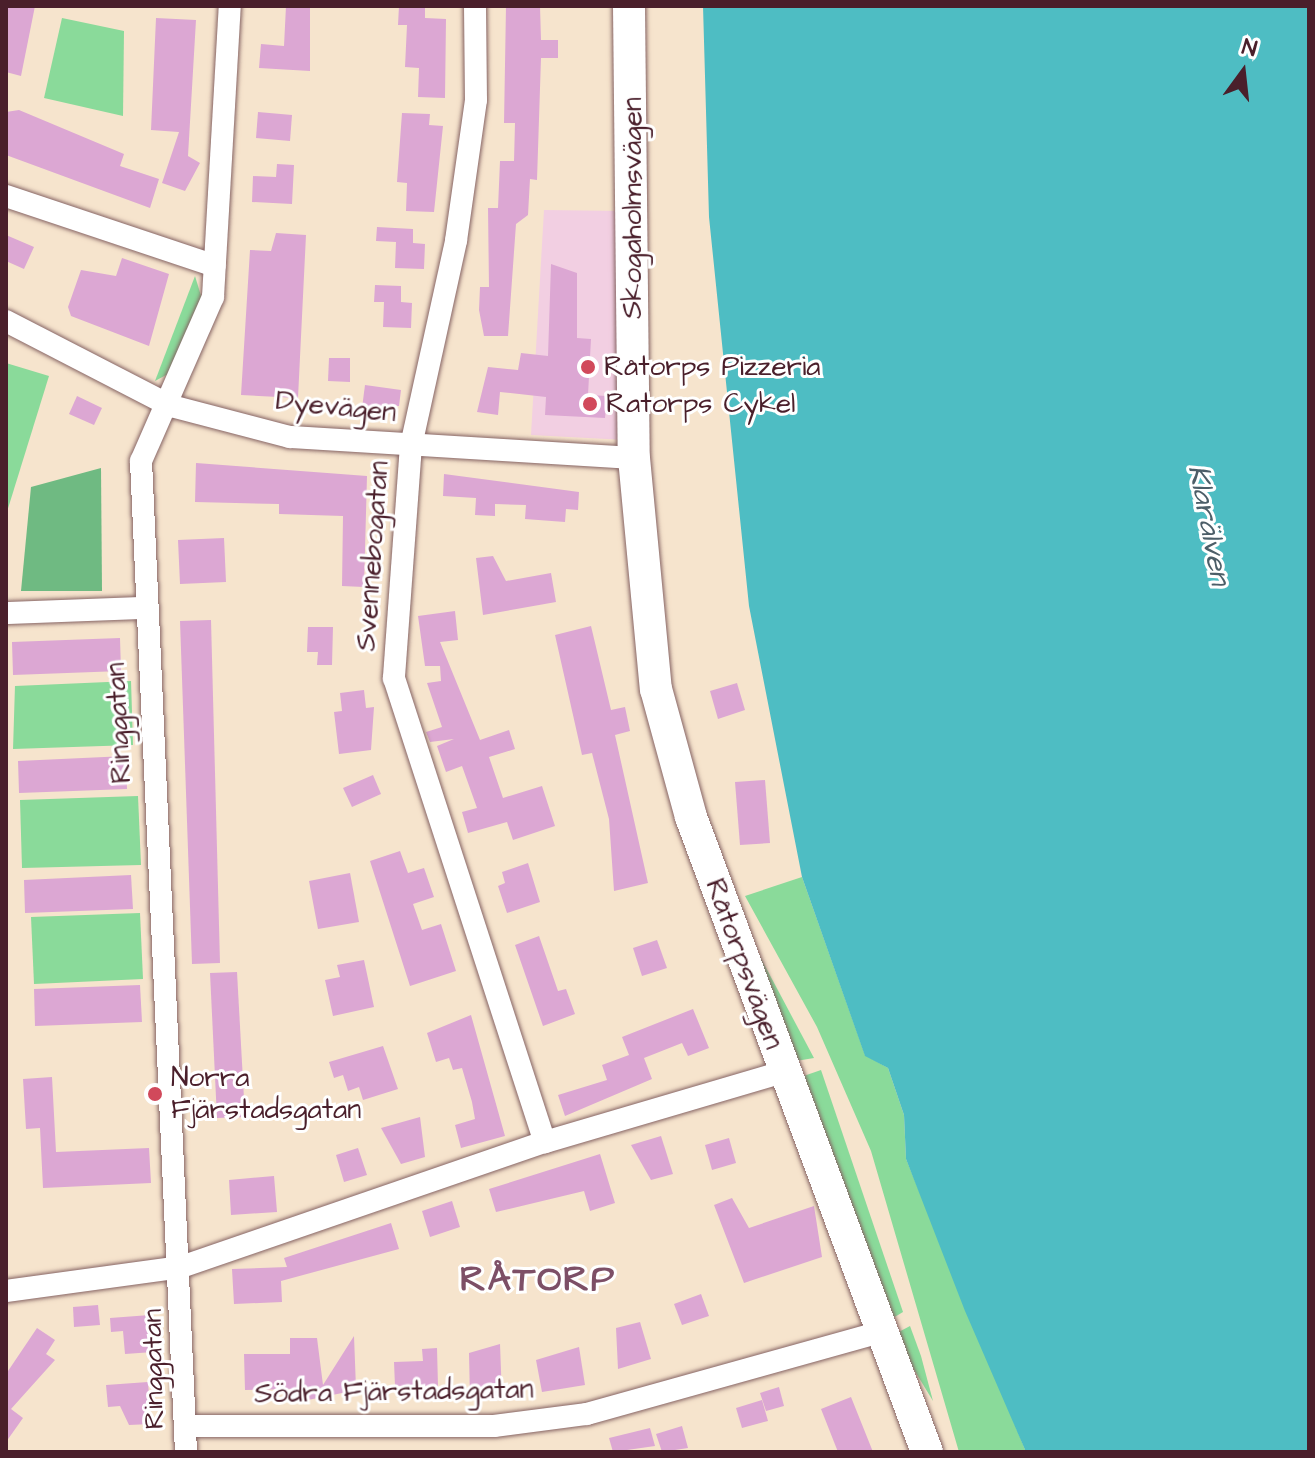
<!DOCTYPE html>
<meta charset="utf-8">
<style>
body{margin:0}
#map{position:relative;width:1315px;height:1458px;overflow:hidden;background:#f6e4cd;font-family:"Architects Daughter",sans-serif}
div>[style]{position:absolute}
[style*='--x']{left:calc(var(--x)*1px);top:calc(var(--y)*1px);width:calc(var(--w)*1px);rotate:calc(var(--a)*1deg)}
.built>*{inset:0;background:#f2cfe2}
.green>*{inset:0;background:#8ada9a}
.forest>*{inset:0;background:#6fba82}
.water>*{inset:0;background:#4ebdc3}
.building>*{inset:0;background:#dca7d3}
.roads{filter:drop-shadow(0 0 2px #866464) drop-shadow(0 0 2px #866464)}
.street>*{height:22px;margin:-11px;padding:0 11px;transform-origin:11px;border-radius:11px;background:#fff}
.secondary>*{height:32px;margin:-16px;padding:0 16px;transform-origin:16px;border-radius:16px;background:#fff}
.dots>*{width:22px;height:22px;translate:-50% -50%;box-sizing:border-box;border:4px solid #fff;border-radius:50%}
span{translate:-50% -50%;white-space:nowrap;text-align:center;line-height:1.15;-webkit-text-stroke:6px #fff;paint-order:stroke}
.street-label{font-size:28px;color:#4a1f2b}
.poi-label{font-size:28px;color:#4a1f2b}
.left{translate:0 -50%;text-align:left}
.water-label{font-size:30px;color:#4c5e68;font-style:italic}
.district-label{font-size:36px;color:#7d4f66;font-weight:700;letter-spacing:2px}
.frame{position:absolute;inset:0;border:8px solid #4a1f2b;pointer-events:none}
.north{position:absolute;left:1203px;top:32px;width:80px;height:80px;-webkit-text-stroke:6px #fff;paint-order:stroke;rotate:15deg;font-size:22px;font-weight:700;line-height:32px;text-align:center;color:#4a1f2b}
.north::after{content:'';display:block;margin:auto;width:28px;height:36px;background:#4a1f2b;clip-path:polygon(50% 0,100% 100%,50% 72%,0 100%)}
</style>
<div id="map">
<div class="built">
<div style="clip-path:polygon(544px 210px,623px 211px,626px 440px,531px 435px)"></div>
</div>
<div class="green">
<div style="clip-path:polygon(62px 18px,124px 31px,123px 116px,44px 98px)"></div>
<div style="clip-path:polygon(195px 276px,202px 299px,168px 374px,155px 381px)"></div>
<div style="clip-path:polygon(6px 363px,49px 376px,6px 515px)"></div>
<div style="clip-path:polygon(131px 681px,133px 745px,13px 749px,15px 686px)"></div>
<div style="clip-path:polygon(138px 796px,141px 865px,22px 868px,20px 800px)"></div>
<div style="clip-path:polygon(802px 877px,865px 1055px,888px 1068px,904px 1115px,906px 1159px,1026px 1452px,959px 1452px,871px 1151px,817px 1027px,745px 896px)"></div>
<div style="clip-path:polygon(140px 913px,143px 979px,34px 984px,31px 917px)"></div>
<div style="clip-path:polygon(740px 919px,814px 1058px,790px 1062px)"></div>
<div style="clip-path:polygon(821px 1070px,903px 1312px,888px 1321px,795px 1079px)"></div>
<div style="clip-path:polygon(910px 1326px,921px 1356px,933px 1401px,893px 1335px)"></div>
</div>
<div class="forest">
<div style="clip-path:polygon(101px 468px,102px 591px,21px 591px,31px 487px)"></div>
</div>
<div class="water">
<div style="clip-path:polygon(703px 6px,1309px 6px,1309px 1452px,1026px 1452px,965px 1311px,906px 1159px,904px 1115px,888px 1068px,865px 1056px,802px 877px,749px 606px,709px 217px)"></div>
</div>
<div class="building">
<div style="clip-path:polygon(6px 6px,35px 6px,21px 76px,6px 72px)"></div>
<div style="clip-path:polygon(286px 6px,310px 6px,310px 71px,259px 68px,261px 44px,284px 46px)"></div>
<div style="clip-path:polygon(399px 6px,425px 6px,425px 18px,446px 19px,445px 98px,418px 97px,419px 68px,405px 67px,407px 25px,398px 25px)"></div>
<div style="clip-path:polygon(506px 6px,540px 6px,541px 40px,558px 40px,558px 58px,541px 58px,537px 180px,530px 179px,528px 215px,516px 224px,508px 336px,484px 336px,479px 310px,480px 287px,489px 287px,488px 208px,498px 208px,500px 161px,514px 161px,515px 123px,504px 123px)"></div>
<div style="clip-path:polygon(156px 18px,196px 20px,188px 156px,200px 163px,185px 191px,162px 183px,179px 132px,151px 130px)"></div>
<div style="clip-path:polygon(19px 110px,124px 154px,120px 166px,159px 179px,150px 208px,6px 155px,6px 112px)"></div>
<div style="clip-path:polygon(258px 112px,292px 115px,290px 141px,256px 138px)"></div>
<div style="clip-path:polygon(402px 113px,430px 114px,429px 125px,443px 126px,434px 212px,406px 211px,407px 183px,397px 182px)"></div>
<div style="clip-path:polygon(277px 164px,294px 165px,292px 204px,252px 202px,253px 176px,276px 177px)"></div>
<div style="clip-path:polygon(377px 227px,413px 229px,413px 243px,425px 244px,424px 269px,395px 268px,396px 242px,376px 241px)"></div>
<div style="clip-path:polygon(276px 233px,306px 235px,298px 398px,241px 395px,250px 250px,271px 251px)"></div>
<div style="clip-path:polygon(6px 235px,34px 247px,24px 269px,6px 261px)"></div>
<div style="clip-path:polygon(122px 258px,169px 274px,149px 346px,71px 316px,68px 307px,81px 270px,116px 276px)"></div>
<div style="clip-path:polygon(551px 264px,577px 273px,577px 338px,591px 339px,588px 395px,607px 396px,605px 418px,545px 415px,546px 397px,500px 392px,498px 415px,477px 412px,488px 367px,518px 370px,521px 353px,548px 356px)"></div>
<div style="clip-path:polygon(375px 285px,401px 286px,401px 302px,412px 303px,411px 328px,383px 327px,384px 302px,374px 302px)"></div>
<div style="clip-path:polygon(329px 358px,350px 358px,350px 382px,328px 381px)"></div>
<div style="clip-path:polygon(365px 385px,401px 390px,399px 406px,362px 408px)"></div>
<div style="clip-path:polygon(77px 396px,102px 408px,94px 425px,69px 414px)"></div>
<div style="clip-path:polygon(196px 463px,367px 476px,364px 587px,342px 586px,343px 516px,279px 514px,279px 504px,195px 502px)"></div>
<div style="clip-path:polygon(444px 474px,579px 492px,578px 510px,566px 509px,565px 522px,525px 519px,526px 505px,495px 504px,495px 516px,475px 515px,476px 498px,443px 496px)"></div>
<div style="clip-path:polygon(224px 538px,226px 582px,180px 584px,178px 540px)"></div>
<div style="clip-path:polygon(493px 556px,506px 581px,551px 573px,556px 602px,483px 615px,476px 558px)"></div>
<div style="clip-path:polygon(455px 611px,458px 640px,440px 642px,480px 740px,509px 730px,515px 749px,489px 757px,503px 798px,542px 786px,555px 826px,513px 840px,507px 822px,468px 833px,462px 812px,477px 808px,462px 766px,446px 772px,437px 746px,454px 739px,430px 742px,426px 732px,442px 727px,427px 683px,441px 681px,440px 666px,425px 666px,418px 616px)"></div>
<div style="clip-path:polygon(211px 620px,220px 963px,192px 964px,180px 621px)"></div>
<div style="clip-path:polygon(591px 626px,611px 710px,625px 707px,630px 731px,615px 735px,648px 883px,614px 891px,609px 819px,592px 753px,582px 755px,555px 635px)"></div>
<div style="clip-path:polygon(308px 627px,333px 627px,332px 665px,317px 665px,318px 652px,307px 652px)"></div>
<div style="clip-path:polygon(120px 638px,121px 671px,13px 675px,12px 642px)"></div>
<div style="clip-path:polygon(737px 683px,745px 710px,718px 719px,710px 691px)"></div>
<div style="clip-path:polygon(364px 690px,366px 708px,374px 707px,371px 750px,339px 754px,334px 712px,342px 711px,340px 693px)"></div>
<div style="clip-path:polygon(126px 756px,127px 789px,19px 793px,18px 761px)"></div>
<div style="clip-path:polygon(373px 775px,381px 794px,352px 807px,343px 788px)"></div>
<div style="clip-path:polygon(765px 780px,770px 843px,740px 845px,735px 782px)"></div>
<div style="clip-path:polygon(400px 851px,408px 873px,424px 868px,434px 897px,413px 904px,422px 930px,441px 924px,456px 971px,410px 986px,370px 861px)"></div>
<div style="clip-path:polygon(528px 863px,540px 902px,507px 913px,498px 886px,505px 883px,502px 872px)"></div>
<div style="clip-path:polygon(350px 873px,359px 922px,318px 929px,309px 881px)"></div>
<div style="clip-path:polygon(131px 875px,133px 909px,25px 913px,24px 880px)"></div>
<div style="clip-path:polygon(539px 936px,558px 991px,566px 989px,575px 1014px,543px 1026px,515px 945px)"></div>
<div style="clip-path:polygon(657px 940px,667px 968px,642px 976px,633px 948px)"></div>
<div style="clip-path:polygon(364px 960px,374px 1007px,333px 1016px,325px 980px,340px 977px,337px 965px)"></div>
<div style="clip-path:polygon(237px 972px,245px 1117px,217px 1118px,210px 973px)"></div>
<div style="clip-path:polygon(140px 985px,142px 1022px,35px 1026px,34px 989px)"></div>
<div style="clip-path:polygon(693px 1009px,709px 1048px,688px 1056px,682px 1043px,644px 1058px,652px 1079px,565px 1116px,558px 1095px,607px 1080px,602px 1065px,629px 1055px,622px 1037px)"></div>
<div style="clip-path:polygon(471px 1015px,505px 1136px,461px 1148px,455px 1125px,475px 1119px,472px 1102px,462px 1068px,453px 1070px,449px 1058px,436px 1062px,427px 1033px)"></div>
<div style="clip-path:polygon(383px 1046px,398px 1089px,363px 1100px,359px 1087px,348px 1091px,343px 1075px,334px 1078px,329px 1062px)"></div>
<div style="clip-path:polygon(52px 1077px,56px 1152px,149px 1148px,151px 1183px,43px 1188px,40px 1128px,26px 1129px,23px 1079px)"></div>
<div style="clip-path:polygon(420px 1117px,425px 1157px,401px 1164px,381px 1128px)"></div>
<div style="clip-path:polygon(661px 1136px,673px 1174px,651px 1180px,631px 1145px)"></div>
<div style="clip-path:polygon(729px 1138px,736px 1163px,712px 1170px,705px 1145px)"></div>
<div style="clip-path:polygon(358px 1148px,367px 1175px,344px 1182px,336px 1155px)"></div>
<div style="clip-path:polygon(600px 1154px,615px 1203px,590px 1211px,584px 1191px,496px 1212px,489px 1189px)"></div>
<div style="clip-path:polygon(274px 1176px,277px 1212px,231px 1215px,229px 1180px)"></div>
<div style="clip-path:polygon(732px 1198px,749px 1228px,814px 1206px,822px 1257px,744px 1283px,714px 1205px)"></div>
<div style="clip-path:polygon(452px 1201px,460px 1227px,430px 1237px,422px 1211px)"></div>
<div style="clip-path:polygon(391px 1223px,399px 1249px,281px 1281px,282px 1302px,234px 1304px,232px 1269px,287px 1267px,284px 1258px)"></div>
<div style="clip-path:polygon(701px 1294px,709px 1316px,682px 1325px,674px 1304px)"></div>
<div style="clip-path:polygon(98px 1305px,100px 1325px,74px 1327px,73px 1307px)"></div>
<div style="clip-path:polygon(150px 1315px,153px 1352px,125px 1354px,123px 1331px,111px 1332px,110px 1318px)"></div>
<div style="clip-path:polygon(640px 1322px,651px 1359px,618px 1369px,616px 1328px)"></div>
<div style="clip-path:polygon(37px 1328px,55px 1340px,46px 1354px,55px 1360px,11px 1409px,23px 1418px,6px 1442px,6px 1374px)"></div>
<div style="clip-path:polygon(354px 1336px,356px 1388px,347px 1392px,303px 1401px,303px 1389px,245px 1390px,244px 1354px,290px 1354px,290px 1338px,317px 1338px,323px 1385px)"></div>
<div style="clip-path:polygon(500px 1344px,502px 1398px,470px 1399px,469px 1353px)"></div>
<div style="clip-path:polygon(579px 1347px,585px 1385px,542px 1392px,536px 1360px)"></div>
<div style="clip-path:polygon(437px 1348px,438px 1386px,395px 1386px,394px 1362px,423px 1361px,422px 1349px)"></div>
<div style="clip-path:polygon(148px 1382px,151px 1424px,129px 1425px,120px 1406px,108px 1407px,106px 1385px)"></div>
<div style="clip-path:polygon(779px 1387px,784px 1406px,766px 1411px,760px 1393px)"></div>
<div style="clip-path:polygon(851px 1397px,873px 1452px,838px 1452px,821px 1409px)"></div>
<div style="clip-path:polygon(762px 1400px,768px 1421px,742px 1428px,736px 1408px)"></div>
<div style="clip-path:polygon(682px 1426px,688px 1448px,662px 1452px,656px 1434px)"></div>
<div style="clip-path:polygon(650px 1428px,655px 1446px,613px 1452px,609px 1438px)"></div>
</div>
<div class="roads">
<div class="street">
<div style="--x:475;--y:6;--w:94;--a:89.4"></div>
<div style="--x:476;--y:100;--w:142;--a:98.1"></div>
<div style="--x:456;--y:241;--w:209;--a:102.4"></div>
<div style="--x:411;--y:445;--w:234;--a:94.2"></div>
<div style="--x:394;--y:678;--w:488;--a:72"></div>
<div style="--x:6;--y:196;--w:220;--a:18.5"></div>
<div style="--x:6;--y:321;--w:186;--a:27.3"></div>
<div style="--x:171;--y:406;--w:123;--a:14.6"></div>
<div style="--x:290;--y:437;--w:345;--a:3.5"></div>
<div style="--x:6;--y:613;--w:137;--a:-2.1"></div>
<div style="--x:6;--y:1291;--w:177;--a:-7.8"></div>
<div style="--x:181;--y:1267;--w:385;--a:-19"></div>
<div style="--x:545;--y:1142;--w:248;--a:-16.4"></div>
<div style="--x:185;--y:1426;--w:309;--a:0"></div>
<div style="--x:494;--y:1426;--w:94;--a:-7.4"></div>
<div style="--x:587;--y:1414;--w:305;--a:-15.6"></div>
<div style="--x:186;--y:1452;--w:992;--a:-92.6"></div>
<div style="--x:141;--y:461;--w:179;--a:-66.3"></div>
<div style="--x:213;--y:297;--w:291;--a:-86.7"></div>
</div>
<div class="secondary">
<div style="--x:629;--y:6;--w:452;--a:89.4"></div>
<div style="--x:634;--y:458;--w:232;--a:84.6"></div>
<div style="--x:656;--y:689;--w:133;--a:74.7"></div>
<div style="--x:691;--y:817;--w:677;--a:69.61"></div>
</div>
</div>
<div class="dots">
<div style="left:588px;top:367px;background:#d1495b"></div>
<div style="left:590px;top:404px;background:#d1495b"></div>
<div style="left:155px;top:1094px;background:#d1495b"></div>
</div>
<div class="street-label">
<span style="left:633px;top:208px;rotate:-90deg">Skogaholmsvägen</span>
<span style="left:336px;top:407px;rotate:6deg">Dyevägen</span>
<span style="left:373px;top:556px;rotate:-86deg">Svennebogatan</span>
<span style="left:119px;top:723px;rotate:-93deg">Ringgatan</span>
<span style="left:744px;top:964px;rotate:70deg">Råtorpsvägen</span>
<span style="left:154px;top:1369px;rotate:-91deg">Ringgatan</span>
<span style="left:394px;top:1392px;rotate:-1deg">Södra Fjärstadsgatan</span>
</div>
<div class="poi-label">
<span class="left" style="left:604px;top:367px">Råtorps Pizzeria</span>
<span class="left" style="left:606px;top:404px">Ratorps Cykel</span>
<span class="left" style="left:171px;top:1094px">Norra<br>Fjärstadsgatan</span>
</div>
<div class="water-label">
<span style="left:1209px;top:525px;rotate:79deg">Klarälven</span>
</div>
<div class="district-label">
<span style="left:538px;top:1280px">RÅTORP</span>
</div>
<div class="frame"></div>
<div class="north">N</div>
</div>
